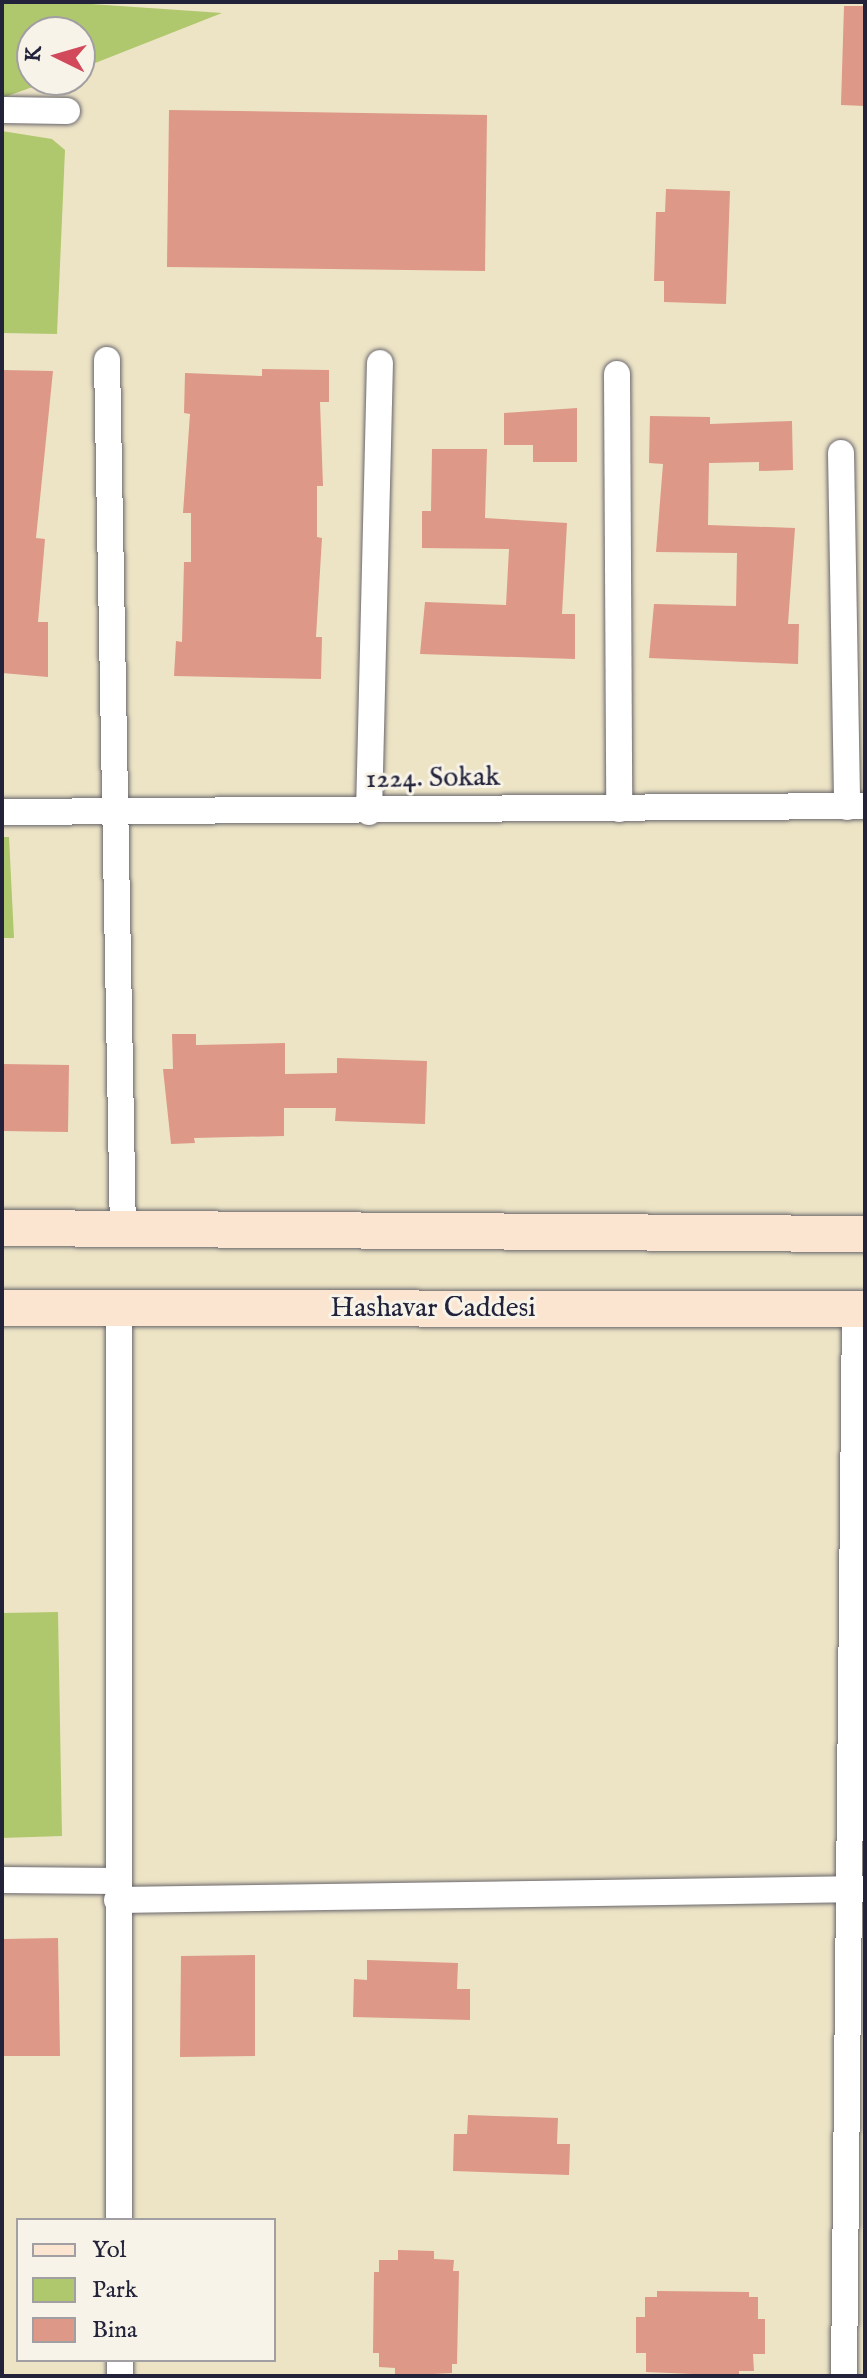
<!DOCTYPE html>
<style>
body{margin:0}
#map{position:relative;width:867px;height:2378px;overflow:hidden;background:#ede4c6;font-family:"IM FELL English",serif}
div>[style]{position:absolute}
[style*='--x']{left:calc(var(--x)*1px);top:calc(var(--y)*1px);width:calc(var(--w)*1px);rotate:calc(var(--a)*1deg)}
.green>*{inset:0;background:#b0c86d}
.building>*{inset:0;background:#de9887}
.roads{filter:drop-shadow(0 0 2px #69666c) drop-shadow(0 0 2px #69666c)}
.street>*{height:26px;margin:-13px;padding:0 13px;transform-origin:13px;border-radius:13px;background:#fff}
.secondary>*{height:36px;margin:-18px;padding:0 18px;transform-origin:18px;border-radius:18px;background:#fce5d0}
span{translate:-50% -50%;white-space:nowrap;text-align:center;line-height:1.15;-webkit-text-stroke:6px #f7f3e8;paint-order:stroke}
.street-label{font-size:28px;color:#22223b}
.frame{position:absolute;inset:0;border:4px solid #22223b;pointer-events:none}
.legend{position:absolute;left:16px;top:2218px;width:260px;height:144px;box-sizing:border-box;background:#f7f3e8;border:2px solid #a29fa3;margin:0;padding:10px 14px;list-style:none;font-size:24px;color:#22223b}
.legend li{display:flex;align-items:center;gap:16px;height:40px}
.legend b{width:40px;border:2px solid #a29fa3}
.north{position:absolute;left:16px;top:16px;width:80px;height:80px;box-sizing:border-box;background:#f7f3e8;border:2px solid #a29fa3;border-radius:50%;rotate:275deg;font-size:22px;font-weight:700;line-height:32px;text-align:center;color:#22223b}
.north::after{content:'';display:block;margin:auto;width:28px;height:36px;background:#d1495b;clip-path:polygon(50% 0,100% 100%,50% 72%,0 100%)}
</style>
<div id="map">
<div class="green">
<div style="clip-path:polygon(2px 2px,62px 2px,222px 13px,80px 69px,80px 32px,32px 32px,32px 80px,52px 80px,2px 98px)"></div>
<div style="clip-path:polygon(2px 131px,52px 139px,65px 150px,57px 334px,2px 333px)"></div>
<div style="clip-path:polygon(2px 837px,9px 837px,14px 938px,2px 938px)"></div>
<div style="clip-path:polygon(58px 1612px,62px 1836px,2px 1838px,2px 1613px)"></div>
</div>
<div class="building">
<div style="clip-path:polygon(844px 6px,865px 6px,865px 106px,841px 105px)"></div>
<div style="clip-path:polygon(169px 110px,487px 115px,485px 271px,167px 267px)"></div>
<div style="clip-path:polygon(666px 189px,730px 191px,726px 304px,664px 302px,664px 281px,654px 281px,656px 212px,665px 212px)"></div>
<div style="clip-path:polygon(262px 369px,329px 370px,329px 402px,320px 402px,323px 486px,317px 486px,317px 537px,322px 538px,316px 637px,322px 637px,321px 679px,174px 676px,176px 641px,182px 642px,184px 562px,191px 562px,191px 513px,183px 513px,190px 414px,184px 413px,185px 373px,262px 376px)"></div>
<div style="clip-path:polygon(2px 370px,53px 371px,36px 538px,45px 539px,38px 622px,48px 622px,48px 677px,2px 673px)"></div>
<div style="clip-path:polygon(577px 408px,577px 462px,533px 462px,533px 445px,504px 445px,504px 413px)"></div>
<div style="clip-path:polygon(650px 416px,710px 417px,710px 424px,792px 421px,793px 470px,759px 471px,759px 462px,709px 463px,708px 525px,795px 528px,788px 624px,799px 624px,798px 664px,649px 658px,654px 604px,736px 606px,737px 553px,656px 552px,663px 464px,649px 463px)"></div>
<div style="clip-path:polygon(432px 449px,487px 449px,485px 518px,567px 523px,562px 614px,575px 614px,575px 659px,420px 654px,425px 602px,506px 605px,509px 549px,422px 548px,422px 511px,431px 511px)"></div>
<div style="clip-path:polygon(172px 1034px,196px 1034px,196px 1045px,285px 1043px,285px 1074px,337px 1073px,337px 1058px,427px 1061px,425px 1124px,335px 1121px,336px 1108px,284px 1108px,284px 1136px,194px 1138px,195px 1143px,171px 1144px,163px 1069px,173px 1069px)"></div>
<div style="clip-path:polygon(2px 1064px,69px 1065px,68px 1132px,2px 1131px)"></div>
<div style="clip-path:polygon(58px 1938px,60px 2056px,2px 2056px,2px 1939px)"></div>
<div style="clip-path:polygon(255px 1955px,255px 2056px,180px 2057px,181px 1956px)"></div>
<div style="clip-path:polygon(367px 1960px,458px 1963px,457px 1989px,470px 1989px,470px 2020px,353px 2017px,354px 1979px,367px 1980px)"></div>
<div style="clip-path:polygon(468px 2115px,558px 2118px,557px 2144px,570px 2144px,569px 2175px,453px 2171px,454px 2134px,467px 2134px)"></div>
<div style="clip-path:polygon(398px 2250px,434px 2251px,434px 2259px,454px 2260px,453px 2271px,459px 2271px,457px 2364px,452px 2364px,452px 2373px,395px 2376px,395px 2368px,379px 2367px,379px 2353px,373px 2353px,374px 2272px,379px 2272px,379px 2260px,398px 2260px)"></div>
<div style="clip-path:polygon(657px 2291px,749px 2292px,749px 2297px,758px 2297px,758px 2319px,765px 2319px,765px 2354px,753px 2354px,754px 2371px,739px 2371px,739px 2376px,646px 2372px,646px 2353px,636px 2353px,636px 2317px,645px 2317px,645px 2297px,657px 2297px)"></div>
</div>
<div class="roads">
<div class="street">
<div style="--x:2;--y:110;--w:65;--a:0.9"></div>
<div style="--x:107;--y:360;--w:869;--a:88.95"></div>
<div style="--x:617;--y:374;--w:435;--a:89.7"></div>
<div style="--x:841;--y:453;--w:354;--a:89"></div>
<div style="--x:2;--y:812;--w:863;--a:-0.4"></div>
<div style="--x:369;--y:812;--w:449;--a:-88.6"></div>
<div style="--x:119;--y:1308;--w:912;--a:90"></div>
<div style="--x:2;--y:1880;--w:114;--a:0.5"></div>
<div style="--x:117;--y:1900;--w:748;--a:-0.84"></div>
<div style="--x:120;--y:2360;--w:16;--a:90"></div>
<div style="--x:844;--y:2376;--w:1067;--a:-89.41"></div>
</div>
<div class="secondary">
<div style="--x:2;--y:1228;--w:863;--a:0.4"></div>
<div style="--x:2;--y:1308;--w:863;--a:0.07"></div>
</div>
</div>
<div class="street-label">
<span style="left:433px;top:779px;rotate:-1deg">1224. Sokak</span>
<span style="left:433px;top:1309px">Hashavar Caddesi</span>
</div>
<div class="frame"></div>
<ul class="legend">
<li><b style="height:10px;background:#fce5d0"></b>Yol</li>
<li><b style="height:22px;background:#b0c86d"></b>Park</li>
<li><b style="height:22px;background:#de9887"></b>Bina</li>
</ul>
<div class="north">K</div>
</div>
